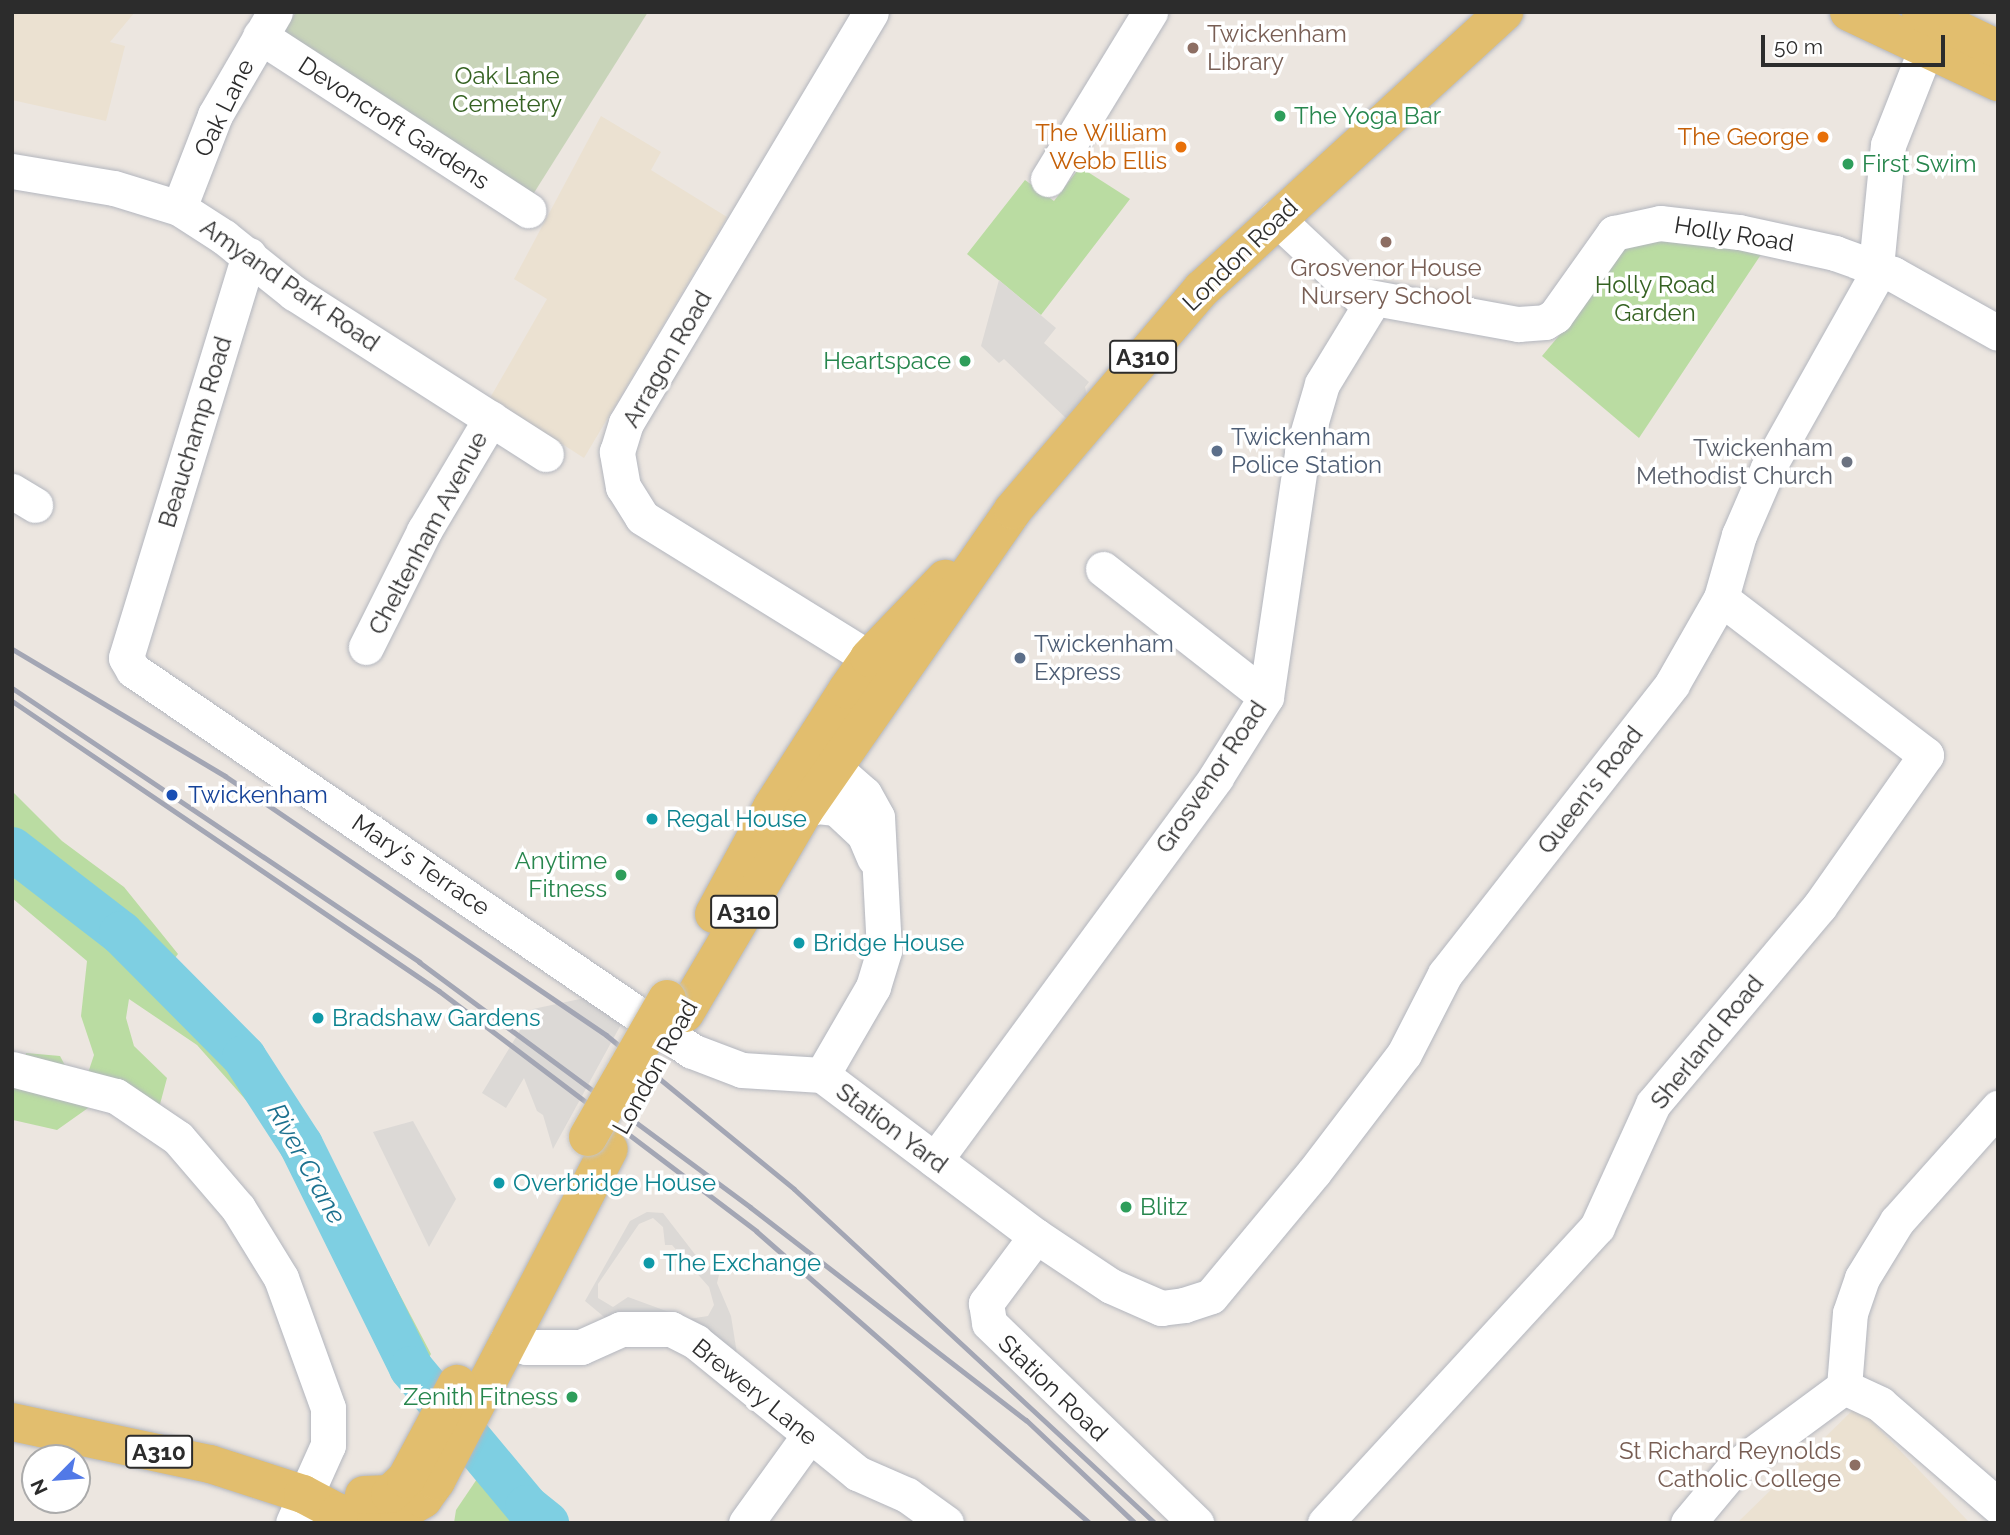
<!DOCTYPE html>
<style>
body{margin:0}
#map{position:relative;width:2010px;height:1535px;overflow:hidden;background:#ece6e0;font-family:Raleway,sans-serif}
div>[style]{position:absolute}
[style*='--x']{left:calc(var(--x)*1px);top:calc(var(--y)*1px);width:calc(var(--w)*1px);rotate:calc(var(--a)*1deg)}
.education>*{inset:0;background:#ebe1d1}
.green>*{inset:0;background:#badca2}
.cemetery>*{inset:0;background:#c8d4b9}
.plaza>*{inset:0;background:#dcd9d6}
.water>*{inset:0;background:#7ecfe2}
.river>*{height:44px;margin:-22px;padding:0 22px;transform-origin:22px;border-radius:22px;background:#7ecfe2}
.roads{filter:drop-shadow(0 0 2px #b3b6be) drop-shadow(0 0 2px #b3b6be)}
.minor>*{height:35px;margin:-17.5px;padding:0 17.5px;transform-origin:17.5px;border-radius:17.5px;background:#fff}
.major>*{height:38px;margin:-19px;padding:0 19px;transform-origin:19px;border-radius:19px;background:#e2be6e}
.rail>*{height:5px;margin:-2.5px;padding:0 2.5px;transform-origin:2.5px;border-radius:2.5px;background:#a3a6b4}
.bridges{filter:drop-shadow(0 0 2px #c4c4c4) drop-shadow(0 0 2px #c4c4c4)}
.major-bridge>*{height:38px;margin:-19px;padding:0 19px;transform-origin:19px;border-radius:19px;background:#e2be6e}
.dots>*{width:19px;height:19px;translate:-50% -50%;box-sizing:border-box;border:4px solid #fff;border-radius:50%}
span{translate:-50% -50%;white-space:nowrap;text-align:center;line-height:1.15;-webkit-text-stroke:7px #fff;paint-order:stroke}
.shield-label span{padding:2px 5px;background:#fff;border:2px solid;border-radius:5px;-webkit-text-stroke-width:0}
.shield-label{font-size:23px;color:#2c2c2c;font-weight:700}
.education-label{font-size:24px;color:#785e54}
.left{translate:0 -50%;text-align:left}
.right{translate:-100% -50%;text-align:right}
.park-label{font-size:24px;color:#356222}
.street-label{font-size:24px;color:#2c2c2c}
.leisure-label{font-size:24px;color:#27864d}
.food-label{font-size:24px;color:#c56008}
.service-label{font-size:24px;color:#4e5e75}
.worship-label{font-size:24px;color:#5b616d}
.transit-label{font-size:24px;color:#164399}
.culture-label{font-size:24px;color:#0d838f}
.water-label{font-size:26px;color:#1c718f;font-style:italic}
.frame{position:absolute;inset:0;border:14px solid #2c2c2c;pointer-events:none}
.north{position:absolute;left:21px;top:1444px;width:70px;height:70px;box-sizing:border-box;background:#fff;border:2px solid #ababab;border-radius:50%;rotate:245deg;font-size:19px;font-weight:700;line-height:28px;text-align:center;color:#2c2c2c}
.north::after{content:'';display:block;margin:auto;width:24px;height:32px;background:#5179e7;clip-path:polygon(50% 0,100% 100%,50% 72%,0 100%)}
.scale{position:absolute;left:1761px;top:35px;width:184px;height:32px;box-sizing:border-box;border:4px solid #2c2c2c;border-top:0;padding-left:9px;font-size:21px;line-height:24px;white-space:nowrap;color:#2c2c2c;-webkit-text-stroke:5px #fff;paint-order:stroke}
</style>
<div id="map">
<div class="education">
<div style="clip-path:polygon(12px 12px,135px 12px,110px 42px,125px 46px,106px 121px,12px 100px)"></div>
<div style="clip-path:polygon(601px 116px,661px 152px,651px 170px,727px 217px,584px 458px,490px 398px,547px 299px,514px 279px)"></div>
<div style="clip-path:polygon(1857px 1406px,1970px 1523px,1737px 1523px)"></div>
</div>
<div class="green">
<div style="clip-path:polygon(1080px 167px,1130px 199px,1041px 315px,967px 254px,1025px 180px,1054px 201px)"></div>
<div style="clip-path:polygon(1635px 235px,1770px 241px,1639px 438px,1542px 356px,1577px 314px,1605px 254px)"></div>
<div style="clip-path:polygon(12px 791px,62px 841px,124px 887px,178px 954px,175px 958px,312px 1128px,431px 1354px,412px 1387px,379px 1342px,276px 1134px,197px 1045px,129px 999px,126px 1018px,134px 1046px,167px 1078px,159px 1108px,112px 1091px,57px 1130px,13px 1120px,12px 1096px,26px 1053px,60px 1056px,68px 1071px,87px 1076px,94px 1055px,81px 1016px,87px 961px,12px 898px)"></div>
<div style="clip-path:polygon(479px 1476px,505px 1490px,555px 1523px,454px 1523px,456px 1510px)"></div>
</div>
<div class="cemetery">
<div style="clip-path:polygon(296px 12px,648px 12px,532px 196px,280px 37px)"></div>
</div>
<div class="plaza">
<div style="clip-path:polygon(999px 280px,1056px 328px,1044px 343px,1089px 382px,1085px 387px,1088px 399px,1069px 421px,1004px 359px,999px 363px,981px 346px)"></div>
<div style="clip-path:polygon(594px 996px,624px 1019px,553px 1149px,543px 1115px,537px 1111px,524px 1078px,506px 1108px,482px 1093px,533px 1009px)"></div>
<div style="clip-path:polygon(413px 1121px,456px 1199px,429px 1247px,373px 1132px)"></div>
<div style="clip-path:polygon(evenodd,647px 1212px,663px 1213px,704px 1266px,713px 1266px,719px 1275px,717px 1283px,731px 1316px,737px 1354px,609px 1321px,585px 1301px,630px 1221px,647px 1212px,653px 1218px,663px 1227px,665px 1245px,672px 1245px,709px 1287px,714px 1305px,708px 1316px,688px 1319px,628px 1297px,613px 1307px,598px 1298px,598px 1284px,639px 1224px,653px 1218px)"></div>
</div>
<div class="water">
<div style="clip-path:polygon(12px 838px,133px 936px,123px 945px,12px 859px)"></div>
</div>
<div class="river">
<div style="--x:12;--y:849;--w:138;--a:37.6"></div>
<div style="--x:121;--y:933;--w:175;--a:45.2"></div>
<div style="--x:244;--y:1057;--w:105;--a:57.1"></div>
<div style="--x:301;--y:1145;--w:249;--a:63.7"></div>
<div style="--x:411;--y:1368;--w:181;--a:50.2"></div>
<div style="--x:527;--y:1507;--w:26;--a:39"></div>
</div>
<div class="roads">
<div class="minor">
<div style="--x:260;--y:36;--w:320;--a:33"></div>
<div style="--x:12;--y:171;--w:103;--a:9.5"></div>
<div style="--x:114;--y:188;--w:68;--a:17.1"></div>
<div style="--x:179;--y:208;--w:54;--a:32.8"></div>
<div style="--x:224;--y:237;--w:90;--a:38.7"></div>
<div style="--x:294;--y:293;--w:299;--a:32.6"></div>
<div style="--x:1048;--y:179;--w:196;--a:-58.6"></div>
<div style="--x:179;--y:208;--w:100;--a:-68.8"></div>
<div style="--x:215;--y:115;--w:119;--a:-59.8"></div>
<div style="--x:1276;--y:218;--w:112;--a:43.2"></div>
<div style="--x:1358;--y:295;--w:163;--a:10.3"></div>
<div style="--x:1518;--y:324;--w:27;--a:-4"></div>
<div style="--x:1545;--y:322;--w:12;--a:-31"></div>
<div style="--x:1555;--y:316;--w:102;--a:-54.6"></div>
<div style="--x:1614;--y:233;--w:47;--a:-12.3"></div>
<div style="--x:1660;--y:223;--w:80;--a:6.5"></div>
<div style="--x:1739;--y:232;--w:98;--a:12.3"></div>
<div style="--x:1835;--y:253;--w:62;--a:19.9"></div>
<div style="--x:1893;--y:274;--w:120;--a:29.3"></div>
<div style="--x:249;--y:255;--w:421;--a:107"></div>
<div style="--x:126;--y:658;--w:14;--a:60"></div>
<div style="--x:133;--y:670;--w:676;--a:34.28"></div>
<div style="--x:692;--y:1051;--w:53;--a:20.8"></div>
<div style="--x:742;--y:1070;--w:80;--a:3.6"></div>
<div style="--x:822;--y:1075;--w:268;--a:37"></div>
<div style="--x:1036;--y:1236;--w:90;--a:33.7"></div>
<div style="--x:1111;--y:1286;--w:55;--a:23.7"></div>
<div style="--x:1161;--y:1308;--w:23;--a:-7"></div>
<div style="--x:1184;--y:1305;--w:28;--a:-18"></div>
<div style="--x:1211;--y:1296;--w:161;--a:-50.3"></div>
<div style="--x:1314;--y:1172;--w:148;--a:-52.7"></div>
<div style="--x:1404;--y:1054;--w:90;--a:-62.9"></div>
<div style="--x:1445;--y:974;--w:368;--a:-51.9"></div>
<div style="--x:1672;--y:684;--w:99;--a:-60.3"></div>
<div style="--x:1721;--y:598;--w:66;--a:-74.1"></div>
<div style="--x:1739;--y:535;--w:73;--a:-66.6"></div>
<div style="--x:1768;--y:468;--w:219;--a:-60.7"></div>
<div style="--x:1875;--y:277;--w:133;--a:-84.4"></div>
<div style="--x:1888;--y:145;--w:131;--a:-68.5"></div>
<div style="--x:12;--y:491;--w:27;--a:31"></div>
<div style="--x:1103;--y:569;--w:207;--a:38.1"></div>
<div style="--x:366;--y:647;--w:130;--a:-63.4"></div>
<div style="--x:424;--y:531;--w:131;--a:-59.3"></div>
<div style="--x:869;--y:658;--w:267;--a:-148.2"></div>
<div style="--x:642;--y:517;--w:36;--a:-122"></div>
<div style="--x:623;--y:487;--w:36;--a:-100"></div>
<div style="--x:617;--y:452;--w:30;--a:-73"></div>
<div style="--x:626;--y:423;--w:478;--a:-59.2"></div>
<div style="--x:804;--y:811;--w:14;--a:-21"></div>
<div style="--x:817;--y:806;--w:19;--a:6"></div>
<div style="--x:836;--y:808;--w:38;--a:43"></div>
<div style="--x:864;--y:834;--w:26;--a:67"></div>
<div style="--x:12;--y:1069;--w:107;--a:14.6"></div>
<div style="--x:116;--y:1096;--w:75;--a:34.1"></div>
<div style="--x:178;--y:1138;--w:92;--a:49.4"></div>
<div style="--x:238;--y:1208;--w:82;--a:58.4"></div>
<div style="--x:281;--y:1278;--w:138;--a:70.1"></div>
<div style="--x:328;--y:1408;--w:37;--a:90"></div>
<div style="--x:328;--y:1445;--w:85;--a:114.2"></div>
<div style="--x:822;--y:1075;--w:102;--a:-59.9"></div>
<div style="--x:873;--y:987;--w:39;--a:-73"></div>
<div style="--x:884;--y:950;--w:133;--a:-93"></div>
<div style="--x:877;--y:817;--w:26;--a:-119"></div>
<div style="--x:864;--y:794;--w:41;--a:-138.9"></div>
<div style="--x:935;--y:1160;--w:475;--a:-53.7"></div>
<div style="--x:1216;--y:777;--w:94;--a:-58"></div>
<div style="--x:1266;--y:697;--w:248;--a:-81.6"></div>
<div style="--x:1302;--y:452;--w:71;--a:-73.6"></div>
<div style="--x:1322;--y:384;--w:98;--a:-58.7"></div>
<div style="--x:1036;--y:1236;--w:84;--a:126.7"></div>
<div style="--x:986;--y:1303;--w:20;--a:81"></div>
<div style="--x:989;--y:1323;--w:288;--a:44"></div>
<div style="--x:507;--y:1340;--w:20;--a:20"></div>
<div style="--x:526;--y:1347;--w:55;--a:0"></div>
<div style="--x:581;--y:1347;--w:44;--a:-24.2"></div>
<div style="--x:621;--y:1329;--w:50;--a:0"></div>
<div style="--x:671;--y:1329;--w:28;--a:27"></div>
<div style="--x:696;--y:1342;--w:208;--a:39.1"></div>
<div style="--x:857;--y:1473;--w:55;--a:23.7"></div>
<div style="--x:907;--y:1495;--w:48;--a:35.7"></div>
<div style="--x:1844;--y:1387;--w:74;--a:-85.4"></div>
<div style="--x:1850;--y:1313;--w:37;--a:-71"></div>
<div style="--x:1862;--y:1278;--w:67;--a:-58.4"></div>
<div style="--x:1897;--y:1221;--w:152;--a:-48.2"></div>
<div style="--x:746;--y:1523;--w:106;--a:-54.2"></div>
<div style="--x:1325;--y:1523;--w:402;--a:-47.4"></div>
<div style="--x:1597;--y:1227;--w:135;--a:-65.5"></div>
<div style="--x:1653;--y:1104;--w:258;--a:-49.9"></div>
<div style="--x:1819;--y:907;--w:186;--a:-54.9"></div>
<div style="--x:1926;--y:755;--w:258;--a:-142.6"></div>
<div style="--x:1688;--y:1523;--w:72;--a:-50.1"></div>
<div style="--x:1734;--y:1468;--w:137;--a:-36.4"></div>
<div style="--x:1844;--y:1387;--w:40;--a:25"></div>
<div style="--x:1880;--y:1404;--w:156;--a:40.8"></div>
</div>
<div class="major">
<div style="--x:1849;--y:12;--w:165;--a:25.2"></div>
<div style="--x:1921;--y:12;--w:85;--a:25.7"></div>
<div style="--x:714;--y:914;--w:122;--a:-61.5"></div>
<div style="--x:772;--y:807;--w:139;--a:-57.3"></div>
<div style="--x:847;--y:690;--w:39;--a:-55"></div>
<div style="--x:869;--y:658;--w:110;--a:-46.1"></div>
<div style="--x:685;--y:1013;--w:234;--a:-59.5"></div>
<div style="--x:804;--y:811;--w:366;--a:-55.2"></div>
<div style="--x:1013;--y:510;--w:291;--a:-49.5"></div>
<div style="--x:1202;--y:289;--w:410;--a:-42.5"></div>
<div style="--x:12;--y:1422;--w:202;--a:12"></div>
<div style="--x:210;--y:1464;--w:98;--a:17.9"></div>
<div style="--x:303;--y:1494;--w:40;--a:28"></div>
<div style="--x:338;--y:1513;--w:38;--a:6"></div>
<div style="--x:376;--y:1517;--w:23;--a:-10"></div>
<div style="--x:399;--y:1513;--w:28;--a:-30"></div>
<div style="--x:423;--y:1499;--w:22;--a:-54"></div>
<div style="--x:436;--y:1481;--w:374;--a:-62.5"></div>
<div style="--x:364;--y:1495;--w:26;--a:-2"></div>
<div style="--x:390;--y:1494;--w:22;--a:-43"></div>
<div style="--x:406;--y:1479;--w:108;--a:-61.8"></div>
</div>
</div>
<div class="rail">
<div style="--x:12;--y:649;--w:248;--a:30.8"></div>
<div style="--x:225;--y:776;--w:461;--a:34.2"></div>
<div style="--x:606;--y:1035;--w:243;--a:39.3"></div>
<div style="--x:794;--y:1189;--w:492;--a:42.8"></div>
<div style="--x:12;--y:688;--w:491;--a:33.9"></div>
<div style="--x:419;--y:962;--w:412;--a:36.5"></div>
<div style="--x:750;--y:1207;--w:349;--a:37.7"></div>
<div style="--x:1026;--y:1420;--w:150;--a:43.4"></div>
<div style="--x:12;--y:701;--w:516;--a:34.18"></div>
<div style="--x:439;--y:991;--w:398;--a:37.1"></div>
<div style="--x:756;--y:1231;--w:443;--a:41.2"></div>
</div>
<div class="bridges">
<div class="major-bridge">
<div style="--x:588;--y:1137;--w:159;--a:-60.2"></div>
</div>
</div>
<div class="dots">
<div style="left:1193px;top:48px;background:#8d6e63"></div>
<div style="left:1280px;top:116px;background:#2e9e5b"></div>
<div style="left:1823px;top:137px;background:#e8710a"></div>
<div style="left:1181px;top:147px;background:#e8710a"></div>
<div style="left:1848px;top:164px;background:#2e9e5b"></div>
<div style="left:1386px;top:242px;background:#8d6e63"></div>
<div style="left:965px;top:361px;background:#2e9e5b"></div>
<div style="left:1217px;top:451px;background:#5c6f8a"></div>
<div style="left:1847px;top:462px;background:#6b7280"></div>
<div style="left:1020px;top:658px;background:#5c6f8a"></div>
<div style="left:172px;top:795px;background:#1a4fb4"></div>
<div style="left:652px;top:819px;background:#0f9aa8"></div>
<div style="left:621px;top:875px;background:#2e9e5b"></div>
<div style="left:799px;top:943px;background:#0f9aa8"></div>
<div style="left:318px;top:1018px;background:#0f9aa8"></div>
<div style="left:499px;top:1183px;background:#0f9aa8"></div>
<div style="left:1126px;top:1207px;background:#2e9e5b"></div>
<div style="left:649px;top:1263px;background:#0f9aa8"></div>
<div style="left:572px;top:1397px;background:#2e9e5b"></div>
<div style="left:1855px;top:1465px;background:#8d6e63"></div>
</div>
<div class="shield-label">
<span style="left:1143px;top:357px">A310</span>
<span style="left:744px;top:912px">A310</span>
<span style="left:159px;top:1452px">A310</span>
</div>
<div class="education-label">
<span class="left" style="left:1207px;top:48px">Twickenham<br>Library</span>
<span style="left:1386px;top:282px">Grosvenor House<br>Nursery School</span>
<span class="right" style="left:1841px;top:1465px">St Richard Reynolds<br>Catholic College</span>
</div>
<div class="park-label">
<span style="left:507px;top:90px">Oak Lane<br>Cemetery</span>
<span style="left:1655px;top:299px">Holly Road<br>Garden</span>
</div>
<div class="street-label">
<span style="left:224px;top:108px;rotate:-64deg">Oak Lane</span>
<span style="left:394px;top:123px;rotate:33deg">Devoncroft Gardens</span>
<span style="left:1734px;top:234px;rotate:9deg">Holly Road</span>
<span style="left:1240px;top:255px;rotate:-44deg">London Road</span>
<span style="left:290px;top:285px;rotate:35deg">Amyand Park Road</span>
<span style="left:667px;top:359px;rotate:-60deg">Arragon Road</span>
<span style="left:195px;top:432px;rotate:-73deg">Beauchamp Road</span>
<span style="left:428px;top:533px;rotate:-62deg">Cheltenham Avenue</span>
<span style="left:1211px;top:777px;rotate:-56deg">Grosvenor Road</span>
<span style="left:1590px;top:790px;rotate:-52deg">Queen's Road</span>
<span style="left:421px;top:865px;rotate:34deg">Mary's Terrace</span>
<span style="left:1707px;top:1042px;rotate:-51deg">Sherland Road</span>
<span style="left:655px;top:1067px;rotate:-61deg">London Road</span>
<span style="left:892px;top:1128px;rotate:37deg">Station Yard</span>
<span style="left:1053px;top:1388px;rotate:44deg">Station Road</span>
<span style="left:755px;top:1392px;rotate:39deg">Brewery Lane</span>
</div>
<div class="leisure-label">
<span class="left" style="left:1294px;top:116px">The Yoga Bar</span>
<span class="left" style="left:1862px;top:164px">First Swim</span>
<span class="right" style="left:951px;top:361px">Heartspace</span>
<span class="right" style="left:607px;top:875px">Anytime<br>Fitness</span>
<span class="left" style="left:1140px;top:1207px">Blitz</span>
<span class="right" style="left:558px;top:1397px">Zenith Fitness</span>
</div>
<div class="food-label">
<span class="right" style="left:1167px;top:147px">The William<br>Webb Ellis</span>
<span class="right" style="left:1809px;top:137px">The George</span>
</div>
<div class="service-label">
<span class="left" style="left:1231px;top:451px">Twickenham<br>Police Station</span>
<span class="left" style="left:1034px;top:658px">Twickenham<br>Express</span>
</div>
<div class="worship-label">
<span class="right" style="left:1833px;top:462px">Twickenham<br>Methodist Church</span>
</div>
<div class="transit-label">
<span class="left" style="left:188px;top:795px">Twickenham</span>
</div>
<div class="culture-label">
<span class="left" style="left:666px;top:819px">Regal House</span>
<span class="left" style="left:813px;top:943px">Bridge House</span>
<span class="left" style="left:332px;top:1018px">Bradshaw Gardens</span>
<span class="left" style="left:513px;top:1183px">Overbridge House</span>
<span class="left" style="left:663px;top:1263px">The Exchange</span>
</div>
<div class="water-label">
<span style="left:306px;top:1164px;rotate:61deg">River Crane</span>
</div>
<div class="frame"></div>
<div class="north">N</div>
<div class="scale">50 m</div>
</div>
